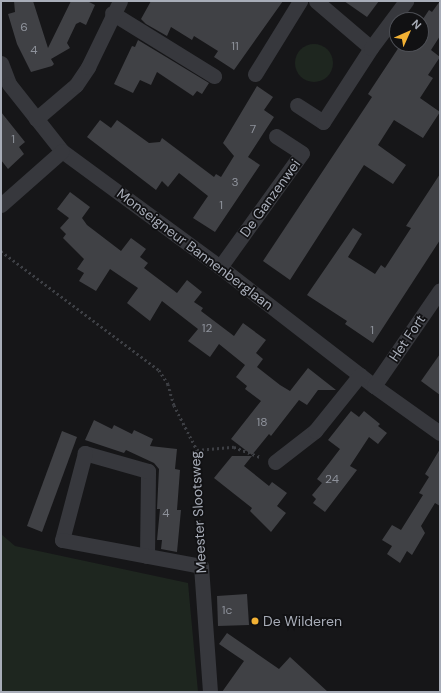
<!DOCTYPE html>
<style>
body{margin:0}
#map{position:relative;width:441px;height:693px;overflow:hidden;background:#161618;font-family:"DM Sans",sans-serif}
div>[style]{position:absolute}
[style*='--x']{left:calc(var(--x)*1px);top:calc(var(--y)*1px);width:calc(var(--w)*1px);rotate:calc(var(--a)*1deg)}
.green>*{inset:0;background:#1e261f}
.round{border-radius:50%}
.building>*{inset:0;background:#404145}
.path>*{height:2.5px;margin-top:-1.25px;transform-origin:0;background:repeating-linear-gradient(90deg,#3d3f44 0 2px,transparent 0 5px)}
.minor>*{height:15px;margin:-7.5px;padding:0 7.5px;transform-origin:7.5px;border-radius:7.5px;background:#37383d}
.dots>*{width:11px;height:11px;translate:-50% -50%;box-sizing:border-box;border:2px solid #111113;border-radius:50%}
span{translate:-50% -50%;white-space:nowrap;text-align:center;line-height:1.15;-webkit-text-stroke:3.5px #111113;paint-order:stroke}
.number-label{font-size:12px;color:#8e929b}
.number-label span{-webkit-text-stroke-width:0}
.street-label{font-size:14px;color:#a8adb8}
.poi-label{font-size:14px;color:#a8adb8}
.left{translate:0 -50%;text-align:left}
.frame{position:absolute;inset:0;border:2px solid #a8adb8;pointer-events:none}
.north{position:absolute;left:389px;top:12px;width:40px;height:40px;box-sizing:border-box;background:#111113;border:1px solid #4d4f55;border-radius:50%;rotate:45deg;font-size:11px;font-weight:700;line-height:16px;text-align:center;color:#a8adb8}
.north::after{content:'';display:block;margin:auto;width:14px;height:18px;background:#f2b134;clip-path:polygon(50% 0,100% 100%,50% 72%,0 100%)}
</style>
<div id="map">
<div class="green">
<div class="round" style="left:295px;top:44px;width:38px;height:38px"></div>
<div style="clip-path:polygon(1px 534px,15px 546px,188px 583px,198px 692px,1px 692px)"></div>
</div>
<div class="building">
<div style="clip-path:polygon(14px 1px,33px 1px,48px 48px,71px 1px,87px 1px,95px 5px,86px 25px,80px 22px,76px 24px,67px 43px,70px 48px,51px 59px,54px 64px,52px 66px,31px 72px,17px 44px,8px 14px,15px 12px)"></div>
<div style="clip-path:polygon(151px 1px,283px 1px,234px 70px,214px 57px,218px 51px,194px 36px,192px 40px,171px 27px,167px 36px,146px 24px,141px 19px)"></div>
<div style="clip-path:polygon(344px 1px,379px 1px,367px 17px)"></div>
<div style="clip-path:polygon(440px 1px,440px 36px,431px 50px,440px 57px,428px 75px,433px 78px,420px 98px,440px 112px,423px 138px,394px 120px,378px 145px,406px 165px,393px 184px,364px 165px,290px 280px,263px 261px,372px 97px,368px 94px,401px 44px,421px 44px,421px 22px,429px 10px,432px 12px)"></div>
<div style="clip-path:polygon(138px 40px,209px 83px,202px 94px,197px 91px,193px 96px,157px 72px,151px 85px,140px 80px,133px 93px,114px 84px,132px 46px,135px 47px)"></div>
<div style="clip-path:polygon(257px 86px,273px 97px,264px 110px,274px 117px,248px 157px,260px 165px,215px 232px,193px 218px,208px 196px,179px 173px,168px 187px,162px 181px,156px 190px,87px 137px,100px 120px,111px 128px,117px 120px,149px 143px,160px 142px,162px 138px,214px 177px,216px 174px,221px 177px,234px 156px,223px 143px)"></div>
<div style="clip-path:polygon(1px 112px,25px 142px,19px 147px,24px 154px,8px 169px,1px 160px)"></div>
<div style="clip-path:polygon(440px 174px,440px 240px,373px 343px,345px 324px,347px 321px,307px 295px,353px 228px,362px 234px,348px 257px,375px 274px,381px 265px,385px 268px,411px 228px,406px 226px)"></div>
<div style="clip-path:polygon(70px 192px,90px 207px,82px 218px,87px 225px,121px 251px,131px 238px,146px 249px,140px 257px,148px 263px,144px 268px,177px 293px,187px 280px,202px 292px,194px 302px,203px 308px,201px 311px,234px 336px,243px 323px,266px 340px,256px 353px,263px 359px,257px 367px,280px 385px,290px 391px,308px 368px,336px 390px,318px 390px,307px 405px,299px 400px,271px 436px,269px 434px,252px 455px,231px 439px,261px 401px,245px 389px,247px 386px,236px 377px,245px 365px,219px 344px,210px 357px,188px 341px,198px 329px,162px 301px,150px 321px,127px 303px,138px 288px,110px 269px,96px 291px,79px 281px,84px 273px,77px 269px,84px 259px,63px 238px,66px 234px,60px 228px,69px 218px,57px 209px)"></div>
<div style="clip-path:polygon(440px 354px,440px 395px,421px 381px)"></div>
<div style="clip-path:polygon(351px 411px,359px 417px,364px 411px,380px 424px,378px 426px,387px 433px,378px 444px,369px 437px,350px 466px,357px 470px,325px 512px,313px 503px,316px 499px,312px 495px,322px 483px,317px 479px,340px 449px,328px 440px)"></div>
<div style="clip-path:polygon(94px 420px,112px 429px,114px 425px,132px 434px,134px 430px,153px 439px,150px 446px,177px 449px,175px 469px,180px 470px,177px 510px,181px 510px,177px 552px,161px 549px,162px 540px,157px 540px,160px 509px,157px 509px,159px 469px,154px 463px,126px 450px,124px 453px,85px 440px)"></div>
<div style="clip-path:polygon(62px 431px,77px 437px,42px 532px,27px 526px)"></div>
<div style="clip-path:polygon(440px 449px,440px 506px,435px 503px,421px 526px,425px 533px,412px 555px,407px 551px,400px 563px,387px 554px,392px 546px,382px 540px,392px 525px,401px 530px,423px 495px,419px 493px,429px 477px,425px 474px)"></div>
<div style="clip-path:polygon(232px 456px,252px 456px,244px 466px,269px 486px,272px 482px,287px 493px,277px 506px,286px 513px,271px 532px,250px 511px,252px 508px,214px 478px)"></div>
<div style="clip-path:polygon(247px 594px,249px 625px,218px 626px,217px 596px)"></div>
<div style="clip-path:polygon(227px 633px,279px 669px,290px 657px,328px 692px,222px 692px,244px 661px,219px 644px)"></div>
</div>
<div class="path">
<div style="--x:1;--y:251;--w:198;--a:37"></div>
<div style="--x:159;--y:370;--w:17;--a:57"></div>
<div style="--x:168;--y:384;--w:22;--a:74"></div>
<div style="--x:174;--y:405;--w:51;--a:62.9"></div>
<div style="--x:197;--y:450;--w:100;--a:88.3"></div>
<div style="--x:197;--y:450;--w:37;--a:-5"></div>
<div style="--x:234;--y:447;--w:28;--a:21"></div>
</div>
<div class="minor">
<div style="--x:316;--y:1;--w:72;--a:40.5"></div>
<div style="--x:112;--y:13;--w:120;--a:31.7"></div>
<div style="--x:1;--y:63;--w:22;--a:69"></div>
<div style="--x:9;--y:84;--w:85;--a:51.7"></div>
<div style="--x:62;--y:151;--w:196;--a:36.3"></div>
<div style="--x:220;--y:267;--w:195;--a:37.7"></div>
<div style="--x:374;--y:386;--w:81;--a:35.5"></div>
<div style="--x:255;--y:74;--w:86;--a:-58.3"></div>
<div style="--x:297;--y:105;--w:31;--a:33"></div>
<div style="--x:323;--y:122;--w:88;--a:-57"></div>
<div style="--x:371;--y:48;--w:59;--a:-53.3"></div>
<div style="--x:36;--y:119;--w:52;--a:-40.4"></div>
<div style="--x:76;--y:85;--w:22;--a:-56"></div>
<div style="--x:88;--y:67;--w:73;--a:-64.1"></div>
<div style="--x:1;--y:205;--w:81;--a:-41.5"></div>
<div style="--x:220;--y:267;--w:140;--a:-54.3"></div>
<div style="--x:302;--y:153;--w:31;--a:-147"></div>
<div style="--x:374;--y:386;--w:116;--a:-55.5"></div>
<div style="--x:275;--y:462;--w:51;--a:-37.8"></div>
<div style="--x:315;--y:431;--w:72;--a:-51.2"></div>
<div style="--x:147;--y:556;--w:85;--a:-89.3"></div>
<div style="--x:148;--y:471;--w:66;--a:-164.1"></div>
<div style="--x:85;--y:453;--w:90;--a:104.8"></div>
<div style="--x:62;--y:540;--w:141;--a:10.6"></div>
<div style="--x:201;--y:566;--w:126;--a:85.9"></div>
</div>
<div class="dots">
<div style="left:255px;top:621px;background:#f2b134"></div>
</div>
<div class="number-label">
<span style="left:24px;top:28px">6</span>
<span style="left:235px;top:47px">11</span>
<span style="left:34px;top:51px">4</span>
<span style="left:253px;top:130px">7</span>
<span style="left:13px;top:140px">1</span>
<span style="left:235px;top:183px">3</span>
<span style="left:221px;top:206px">1</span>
<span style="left:207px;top:329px">12</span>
<span style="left:372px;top:331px">1</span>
<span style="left:262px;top:423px">18</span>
<span style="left:332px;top:480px">24</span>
<span style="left:166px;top:514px">4</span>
<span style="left:227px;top:611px">1c</span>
</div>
<div class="street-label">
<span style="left:270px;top:198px;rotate:-54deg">De Ganzenwei</span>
<span style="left:195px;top:249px;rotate:37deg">Monseigneur Bannenberglaan</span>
<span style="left:407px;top:338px;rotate:-56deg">Het Fort</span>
<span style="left:198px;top:512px;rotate:-93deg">Meester Slootsweg</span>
</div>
<div class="poi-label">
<span class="left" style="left:263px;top:621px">De Wilderen</span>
</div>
<div class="frame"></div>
<div class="north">N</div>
</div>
